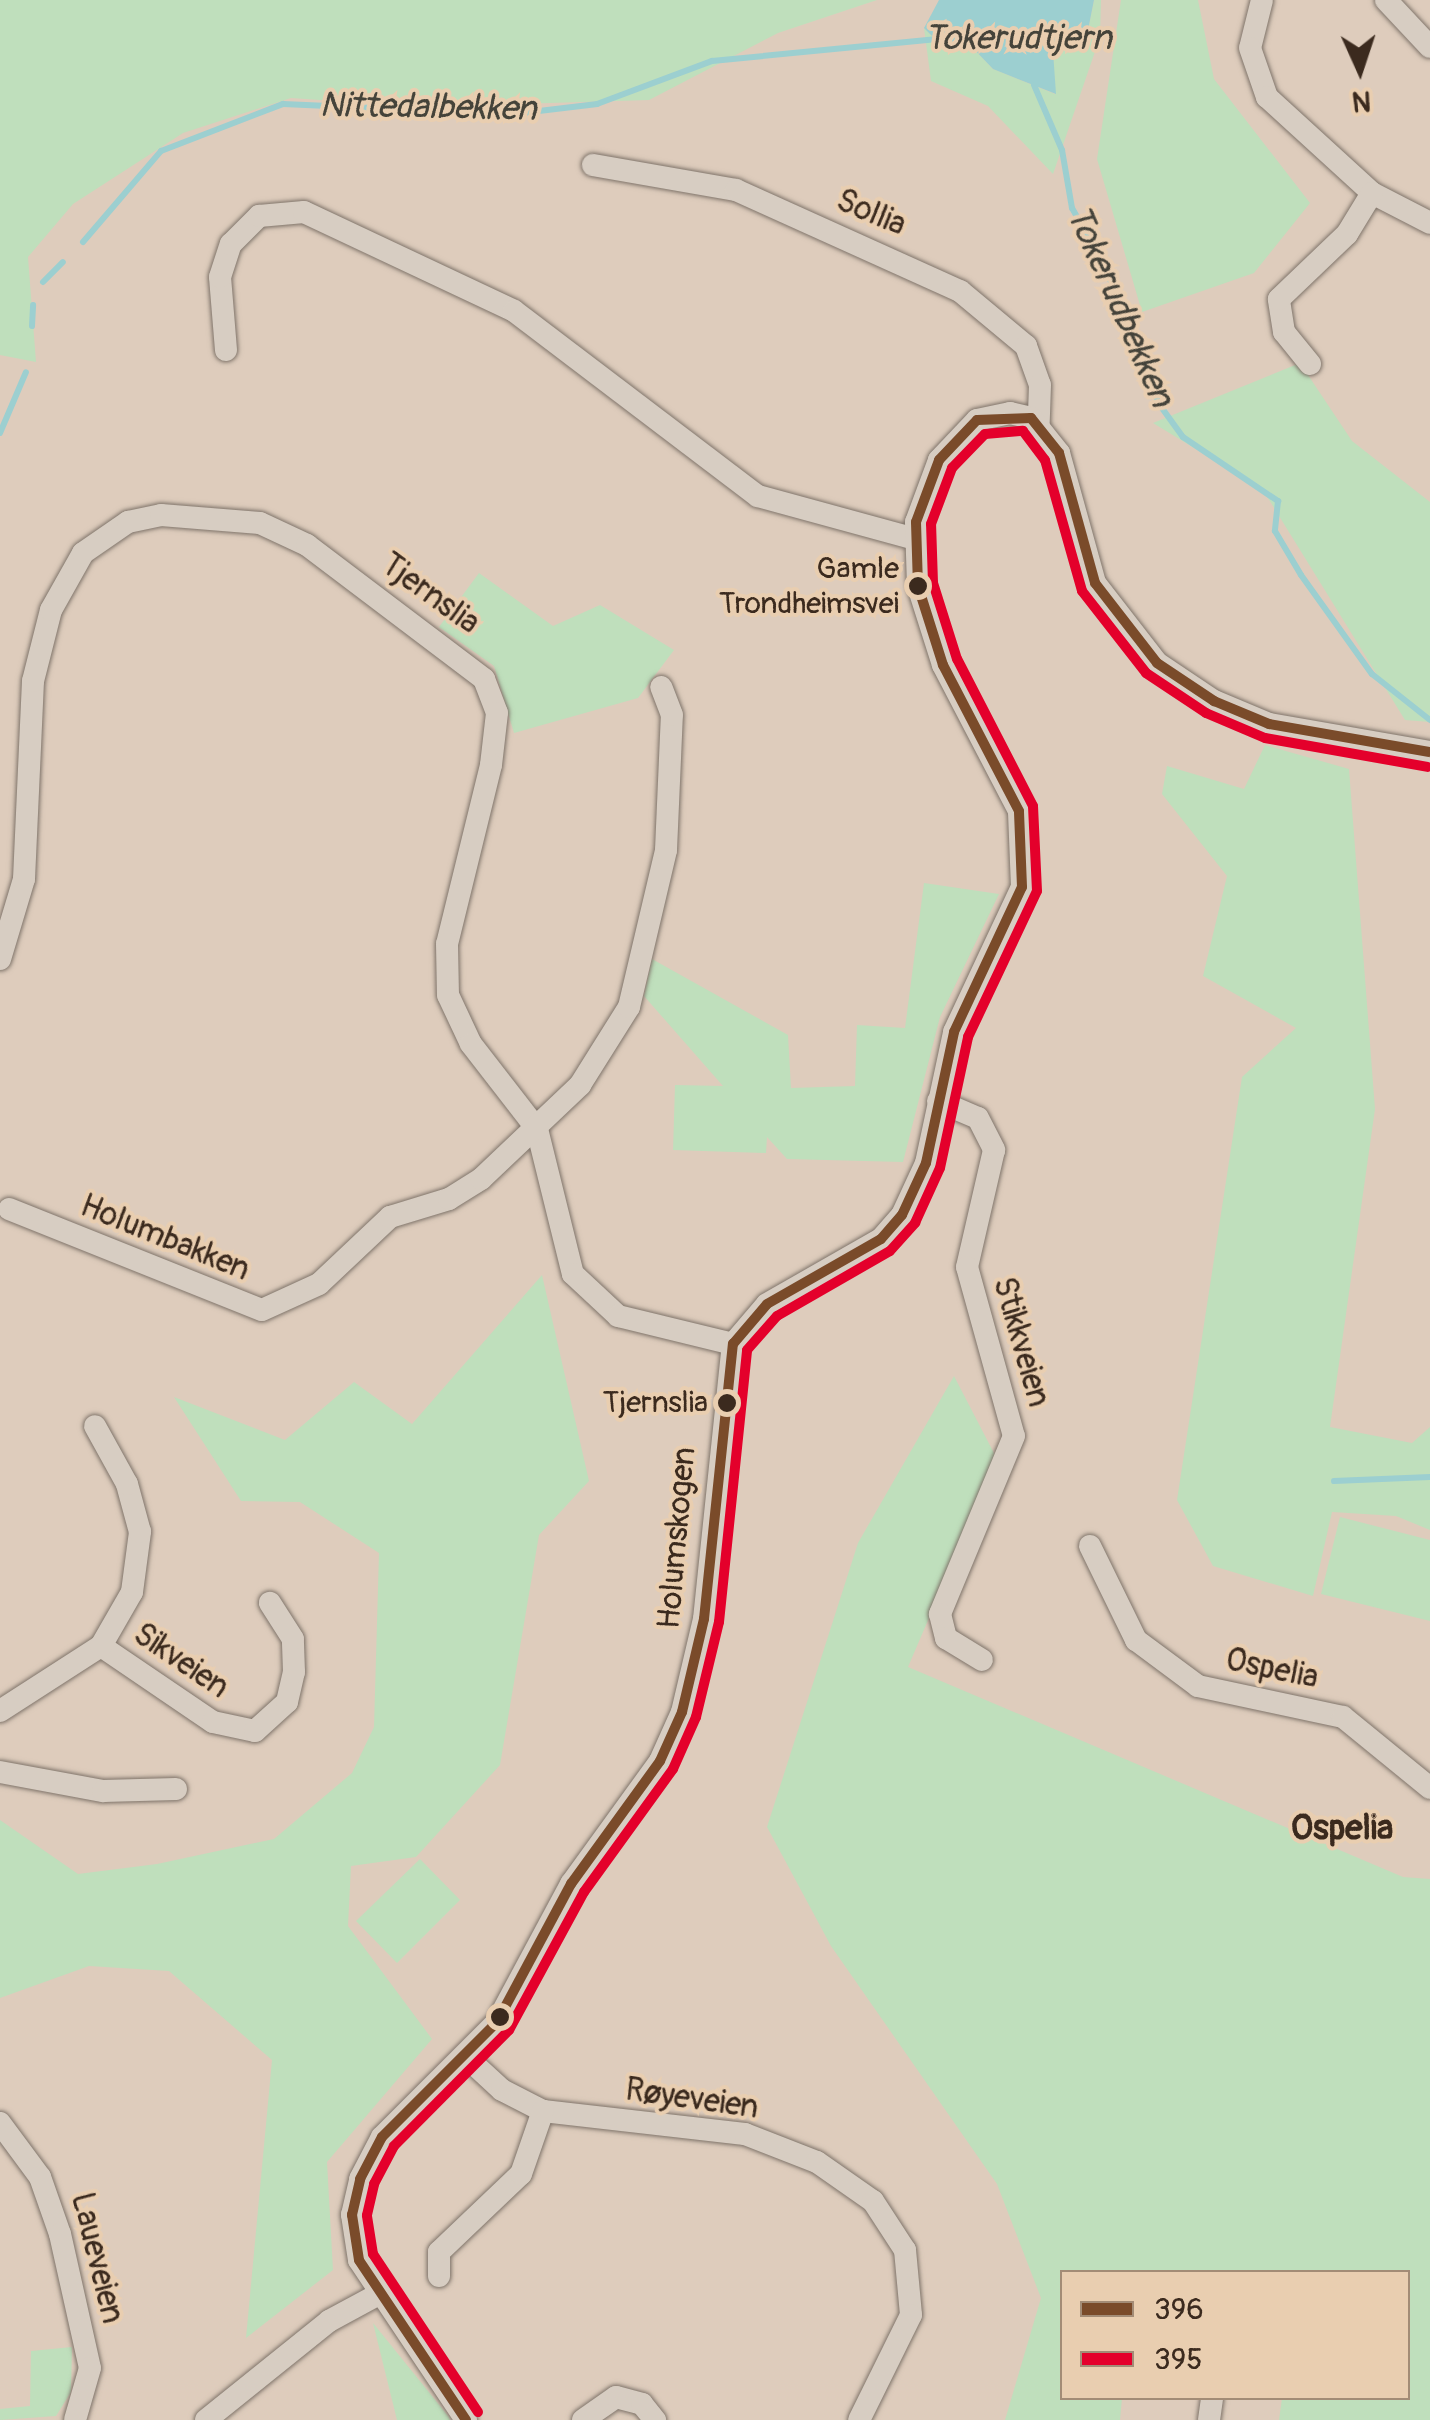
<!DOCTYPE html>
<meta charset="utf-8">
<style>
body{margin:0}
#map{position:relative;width:1430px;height:2420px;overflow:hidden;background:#deccbc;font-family:Pangolin,sans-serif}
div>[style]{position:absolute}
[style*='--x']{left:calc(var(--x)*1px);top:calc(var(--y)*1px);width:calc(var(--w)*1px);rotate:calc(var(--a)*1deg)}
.green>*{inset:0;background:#bfdfbc}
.water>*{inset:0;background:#9ccfd0}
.stream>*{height:6px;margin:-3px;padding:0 3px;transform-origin:3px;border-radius:3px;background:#9ccfd0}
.roads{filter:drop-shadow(0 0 2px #7f746a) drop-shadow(0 0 2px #7f746a)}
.minor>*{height:22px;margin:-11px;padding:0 11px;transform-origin:11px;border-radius:11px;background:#d7cdc2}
.bus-1>*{height:10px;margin:-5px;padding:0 5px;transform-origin:5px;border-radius:5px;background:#7a4b2a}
.bus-2>*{height:10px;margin:-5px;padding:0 5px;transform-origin:5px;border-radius:5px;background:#e4002b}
.dots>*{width:28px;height:28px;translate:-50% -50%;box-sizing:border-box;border:5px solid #e9ceb0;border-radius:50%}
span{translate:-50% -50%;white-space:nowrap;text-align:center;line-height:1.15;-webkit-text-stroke:8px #e9ceb0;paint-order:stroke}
.bus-label{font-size:30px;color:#3b2a1e}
.right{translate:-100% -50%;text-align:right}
.street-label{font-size:32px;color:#3b2a1e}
.water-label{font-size:35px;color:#45433a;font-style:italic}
.neighbourhood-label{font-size:35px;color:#3b2a1e;font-weight:700}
.legend{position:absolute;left:1060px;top:2270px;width:350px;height:130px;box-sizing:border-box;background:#e9ceb0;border:2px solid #a38c76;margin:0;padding:12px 18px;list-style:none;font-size:30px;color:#3b2a1e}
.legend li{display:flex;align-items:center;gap:20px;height:50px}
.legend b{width:50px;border:2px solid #a38c76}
.north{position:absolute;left:1310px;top:20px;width:100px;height:100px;-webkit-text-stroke:8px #e9ceb0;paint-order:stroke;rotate:177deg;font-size:28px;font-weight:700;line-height:40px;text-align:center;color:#3b2a1e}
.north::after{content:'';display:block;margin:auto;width:35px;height:45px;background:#3b2a1e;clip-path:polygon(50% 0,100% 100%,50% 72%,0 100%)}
</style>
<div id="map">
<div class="green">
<div style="clip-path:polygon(0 0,877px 0,778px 33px,649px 100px,421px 107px,291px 98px,183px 133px,73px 204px,28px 257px,36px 362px,0 355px)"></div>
<div style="clip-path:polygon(1094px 0,1101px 0,1100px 37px,1053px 174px,988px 106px,931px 81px,924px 28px,939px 43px,969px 44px,993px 69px,1055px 94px,1053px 51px,1087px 35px)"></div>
<div style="clip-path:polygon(1121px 0,1198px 0,1214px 79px,1310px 203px,1254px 273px,1142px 312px,1097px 159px)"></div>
<div style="clip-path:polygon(1300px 363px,1352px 441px,1430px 502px,1430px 722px,1405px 720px,1263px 490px,1153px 423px)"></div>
<div style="clip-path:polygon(479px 573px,553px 626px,600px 605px,674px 650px,638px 698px,514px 733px,494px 666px,439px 627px)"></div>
<div style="clip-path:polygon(1265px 745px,1349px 769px,1375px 1109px,1330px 1427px,1412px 1443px,1430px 1427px,1430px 1530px,1396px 1516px,1332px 1512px,1313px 1596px,1213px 1566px,1177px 1500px,1242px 1077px,1296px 1028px,1203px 976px,1227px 876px,1162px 794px,1167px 766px,1244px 789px)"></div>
<div style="clip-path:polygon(924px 883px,999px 894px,940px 1017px,903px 1162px,787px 1159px,767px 1137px,766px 1153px,673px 1150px,675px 1085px,723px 1086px,644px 996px,652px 959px,788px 1035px,791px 1088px,855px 1086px,857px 1025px,905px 1028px)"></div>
<div style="clip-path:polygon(542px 1275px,589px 1481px,539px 1535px,500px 1765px,416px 1857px,351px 1866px,348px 1926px,432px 2039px,327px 2162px,333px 2270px,246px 2338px,272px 2060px,169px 1971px,89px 1966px,0 1998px,0 1820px,78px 1874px,157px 1864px,274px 1839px,352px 1773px,374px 1727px,379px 1553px,300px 1502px,241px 1501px,174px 1397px,285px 1440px,354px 1382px,412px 1424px)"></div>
<div style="clip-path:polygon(954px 1376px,997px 1459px,908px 1667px,1403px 1877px,1430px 1879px,1430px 2420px,1279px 2420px,1282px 2398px,1408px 2398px,1408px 2272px,1062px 2272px,1062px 2398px,1122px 2398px,1120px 2420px,1005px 2420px,1041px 2298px,997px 2184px,831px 1946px,767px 1827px,858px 1543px)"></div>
<div style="clip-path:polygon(1340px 1517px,1430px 1540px,1430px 1621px,1321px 1594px)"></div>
<div style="clip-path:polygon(420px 1859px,460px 1900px,397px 1963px,356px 1921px)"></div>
<div style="clip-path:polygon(373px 2323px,449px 2417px,450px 2420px,397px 2420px)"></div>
<div style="clip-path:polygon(72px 2347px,71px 2392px,56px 2416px,0 2420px,0 2409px,30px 2406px,31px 2351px)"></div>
</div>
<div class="water">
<div style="clip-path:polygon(939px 0,1094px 0,1087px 35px,1053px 51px,1056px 94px,993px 69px,969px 44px,939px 43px,924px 28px)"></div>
</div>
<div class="stream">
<div style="--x:1034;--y:85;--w:71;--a:66.7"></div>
<div style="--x:1062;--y:150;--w:59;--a:80.2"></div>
<div style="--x:1072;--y:208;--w:64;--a:60.3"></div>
<div style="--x:1104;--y:264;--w:150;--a:68.6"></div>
<div style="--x:1159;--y:404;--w:41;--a:54"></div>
<div style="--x:1183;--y:437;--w:115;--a:34"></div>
<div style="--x:1278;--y:501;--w:30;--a:96"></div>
<div style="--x:1275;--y:531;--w:51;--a:59.4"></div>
<div style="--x:1301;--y:575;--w:122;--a:54.4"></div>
<div style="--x:1372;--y:674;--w:74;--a:38.4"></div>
<div style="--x:83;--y:242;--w:120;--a:-49.4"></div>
<div style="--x:161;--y:151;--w:131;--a:-21.1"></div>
<div style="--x:283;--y:104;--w:231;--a:2.5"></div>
<div style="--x:514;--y:114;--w:84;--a:-6.9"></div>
<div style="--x:597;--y:104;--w:123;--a:-20.5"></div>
<div style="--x:712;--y:61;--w:224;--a:-5.6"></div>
<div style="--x:43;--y:282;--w:28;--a:-45"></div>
<div style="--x:32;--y:326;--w:21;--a:-87"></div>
<div style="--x:0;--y:433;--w:66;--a:-66.9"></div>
<div style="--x:1334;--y:1481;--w:96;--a:-2.4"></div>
</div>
<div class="roads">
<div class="minor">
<div style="--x:1262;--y:0;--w:49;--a:104"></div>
<div style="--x:1250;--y:48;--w:52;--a:70.9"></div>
<div style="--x:1267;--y:97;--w:142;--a:42.4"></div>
<div style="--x:1372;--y:193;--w:65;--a:27.3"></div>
<div style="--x:1386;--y:0;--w:64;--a:46.9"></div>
<div style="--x:593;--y:165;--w:145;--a:9.9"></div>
<div style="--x:736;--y:190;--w:246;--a:24.3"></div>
<div style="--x:960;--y:291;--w:86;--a:39.8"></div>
<div style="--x:1026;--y:346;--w:41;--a:70.3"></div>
<div style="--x:1040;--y:385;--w:38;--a:92"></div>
<div style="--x:226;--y:350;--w:73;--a:-94.7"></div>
<div style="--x:220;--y:277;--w:35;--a:-72"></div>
<div style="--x:231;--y:244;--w:40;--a:-45"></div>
<div style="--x:259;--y:216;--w:45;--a:-5.1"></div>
<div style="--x:304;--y:212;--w:232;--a:25.2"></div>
<div style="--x:514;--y:311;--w:306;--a:37.2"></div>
<div style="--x:758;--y:496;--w:163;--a:15.3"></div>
<div style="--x:1310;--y:364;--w:41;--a:-129.1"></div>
<div style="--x:1284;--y:332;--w:33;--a:-99"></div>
<div style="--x:1279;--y:299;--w:94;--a:-43.7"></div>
<div style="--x:1347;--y:234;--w:48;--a:-58.6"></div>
<div style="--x:0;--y:959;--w:84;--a:-73.3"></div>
<div style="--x:24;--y:879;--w:198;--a:-87.4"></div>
<div style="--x:33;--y:681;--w:73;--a:-75.8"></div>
<div style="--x:51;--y:610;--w:65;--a:-60.7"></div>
<div style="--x:83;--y:553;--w:55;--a:-34.6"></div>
<div style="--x:128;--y:522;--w:34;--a:-12"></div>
<div style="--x:161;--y:515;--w:99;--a:4.6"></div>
<div style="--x:260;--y:523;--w:52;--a:25.1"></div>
<div style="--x:307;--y:545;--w:222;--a:37.1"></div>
<div style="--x:484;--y:679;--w:36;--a:69"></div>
<div style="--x:497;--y:713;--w:52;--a:96.6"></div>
<div style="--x:491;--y:765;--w:184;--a:103.8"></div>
<div style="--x:447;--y:944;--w:51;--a:88.9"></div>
<div style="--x:448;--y:995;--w:54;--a:64.9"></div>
<div style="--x:471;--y:1044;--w:108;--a:52.2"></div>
<div style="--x:537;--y:1129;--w:149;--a:76.1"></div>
<div style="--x:573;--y:1274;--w:62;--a:43"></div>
<div style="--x:618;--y:1316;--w:118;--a:13.7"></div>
<div style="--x:938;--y:1101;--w:43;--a:23"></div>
<div style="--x:978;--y:1118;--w:36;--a:63"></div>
<div style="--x:994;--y:1150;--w:120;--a:103"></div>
<div style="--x:967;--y:1267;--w:175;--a:74.5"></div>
<div style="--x:1014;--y:1436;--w:193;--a:112.6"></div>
<div style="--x:940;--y:1614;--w:25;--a:76"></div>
<div style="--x:946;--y:1638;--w:42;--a:31.4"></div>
<div style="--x:9;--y:1209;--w:272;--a:21.8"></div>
<div style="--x:262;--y:1310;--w:63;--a:-24.5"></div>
<div style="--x:319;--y:1284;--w:98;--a:-43.3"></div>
<div style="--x:390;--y:1217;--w:62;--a:-17"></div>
<div style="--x:449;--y:1199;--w:38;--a:-32"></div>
<div style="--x:481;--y:1179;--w:137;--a:-43.5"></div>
<div style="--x:580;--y:1085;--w:92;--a:-57.9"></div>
<div style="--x:629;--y:1007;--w:161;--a:-76.7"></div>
<div style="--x:666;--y:850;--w:135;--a:-87.5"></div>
<div style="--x:672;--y:715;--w:30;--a:-111"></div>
<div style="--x:1090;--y:1546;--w:105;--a:63.9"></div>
<div style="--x:1136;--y:1640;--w:77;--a:36.6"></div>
<div style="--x:1198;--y:1686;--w:148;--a:12.1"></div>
<div style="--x:1343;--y:1717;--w:112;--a:39.2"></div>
<div style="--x:101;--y:1646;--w:135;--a:34.2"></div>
<div style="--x:213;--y:1722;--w:43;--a:12.1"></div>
<div style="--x:255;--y:1731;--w:43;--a:-42.2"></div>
<div style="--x:287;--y:1702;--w:31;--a:-77"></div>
<div style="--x:294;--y:1672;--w:33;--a:-92"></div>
<div style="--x:293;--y:1639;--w:43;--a:-122.6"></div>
<div style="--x:0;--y:1711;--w:120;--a:-32.8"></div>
<div style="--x:101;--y:1646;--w:62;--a:-60.1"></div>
<div style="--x:132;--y:1592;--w:61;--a:-82.4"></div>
<div style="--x:140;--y:1532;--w:50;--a:-105.2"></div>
<div style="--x:127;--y:1484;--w:66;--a:-118.9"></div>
<div style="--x:0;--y:1772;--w:105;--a:10.5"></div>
<div style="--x:103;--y:1791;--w:73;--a:-1.6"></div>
<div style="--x:465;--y:2056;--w:50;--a:42.6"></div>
<div style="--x:502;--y:2090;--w:46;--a:27.1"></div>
<div style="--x:543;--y:2111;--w:203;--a:6.5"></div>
<div style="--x:745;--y:2134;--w:77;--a:21.3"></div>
<div style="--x:817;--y:2162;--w:68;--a:34.9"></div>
<div style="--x:873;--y:2201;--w:59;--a:56.9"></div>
<div style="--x:905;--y:2250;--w:65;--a:84.7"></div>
<div style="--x:911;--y:2315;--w:117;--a:116.3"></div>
<div style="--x:0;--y:2123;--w:67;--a:53.5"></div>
<div style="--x:40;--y:2177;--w:60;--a:70.7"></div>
<div style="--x:60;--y:2234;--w:137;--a:77.4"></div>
<div style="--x:90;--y:2368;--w:54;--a:106.1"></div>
<div style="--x:439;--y:2276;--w:24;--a:-90"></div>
<div style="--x:439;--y:2252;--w:113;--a:-43.6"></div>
<div style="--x:521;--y:2174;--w:67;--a:-70.8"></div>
<div style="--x:206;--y:2420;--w:158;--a:-38.8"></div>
<div style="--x:329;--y:2321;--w:55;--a:-28.4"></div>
<div style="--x:466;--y:2420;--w:192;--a:-123.8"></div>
<div style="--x:359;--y:2260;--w:46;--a:-98.8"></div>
<div style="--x:352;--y:2215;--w:37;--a:-77"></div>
<div style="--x:360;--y:2179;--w:47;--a:-62.4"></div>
<div style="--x:382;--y:2137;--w:163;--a:-45"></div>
<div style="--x:497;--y:2022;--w:157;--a:-61.8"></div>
<div style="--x:571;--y:1884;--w:152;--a:-54.1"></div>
<div style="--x:660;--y:1761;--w:54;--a:-65.8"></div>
<div style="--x:682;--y:1712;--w:96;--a:-76.7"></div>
<div style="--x:704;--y:1619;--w:277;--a:-84"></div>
<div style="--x:733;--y:1344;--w:52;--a:-49.6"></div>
<div style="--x:767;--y:1304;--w:131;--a:-29.7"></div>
<div style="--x:881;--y:1239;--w:32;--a:-49"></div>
<div style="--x:902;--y:1215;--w:57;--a:-65.2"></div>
<div style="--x:926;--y:1163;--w:134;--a:-77.9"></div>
<div style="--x:954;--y:1032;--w:160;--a:-64.9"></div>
<div style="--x:1022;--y:887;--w:76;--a:-92.3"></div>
<div style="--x:1019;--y:811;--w:165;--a:-117.5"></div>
<div style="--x:943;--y:665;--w:83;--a:-107.6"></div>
<div style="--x:918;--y:586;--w:64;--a:-91.8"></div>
<div style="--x:916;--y:522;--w:66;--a:-69.6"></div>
<div style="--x:939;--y:460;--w:55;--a:-46.5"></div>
<div style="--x:977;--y:420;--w:34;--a:-12"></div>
<div style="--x:1010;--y:413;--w:22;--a:13"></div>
<div style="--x:1031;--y:418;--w:45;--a:51.3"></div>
<div style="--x:1059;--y:453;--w:135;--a:74.5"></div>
<div style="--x:1095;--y:583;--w:101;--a:52.2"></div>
<div style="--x:1157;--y:663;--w:69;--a:33.7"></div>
<div style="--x:1214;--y:701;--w:60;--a:22.7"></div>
<div style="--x:1269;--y:724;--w:163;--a:9.9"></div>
<div style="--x:583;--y:2420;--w:40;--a:-34.9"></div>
<div style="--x:616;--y:2397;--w:27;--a:15"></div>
<div style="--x:642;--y:2404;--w:21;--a:51"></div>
<div style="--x:1209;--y:2420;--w:22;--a:-82"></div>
</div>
</div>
<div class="bus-1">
<div style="--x:466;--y:2420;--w:192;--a:-123.8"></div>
<div style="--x:359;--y:2260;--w:46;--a:-98.8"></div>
<div style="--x:352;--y:2215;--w:37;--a:-77"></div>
<div style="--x:360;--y:2179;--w:47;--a:-62.4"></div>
<div style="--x:382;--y:2137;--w:163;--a:-45"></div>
<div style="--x:497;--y:2022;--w:157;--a:-61.8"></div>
<div style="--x:571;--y:1884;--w:152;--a:-54.1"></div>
<div style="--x:660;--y:1761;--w:54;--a:-65.8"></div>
<div style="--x:682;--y:1712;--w:96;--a:-76.7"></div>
<div style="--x:704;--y:1619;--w:277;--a:-84"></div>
<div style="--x:733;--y:1344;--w:52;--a:-49.6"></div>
<div style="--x:767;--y:1304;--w:131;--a:-29.7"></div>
<div style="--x:881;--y:1239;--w:32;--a:-49"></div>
<div style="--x:902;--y:1215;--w:57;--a:-65.2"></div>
<div style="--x:926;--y:1163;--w:134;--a:-77.9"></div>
<div style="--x:954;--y:1032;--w:160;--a:-64.9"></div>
<div style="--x:1022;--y:887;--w:76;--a:-92.3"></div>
<div style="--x:1019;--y:811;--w:165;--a:-117.5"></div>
<div style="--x:943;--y:665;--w:83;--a:-107.6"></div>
<div style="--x:918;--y:586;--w:64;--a:-91.8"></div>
<div style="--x:916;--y:522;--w:66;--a:-69.6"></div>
<div style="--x:939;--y:460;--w:55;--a:-46.5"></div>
<div style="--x:977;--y:420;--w:54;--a:-2.1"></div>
<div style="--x:1031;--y:418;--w:45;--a:51.3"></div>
<div style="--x:1059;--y:453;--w:135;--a:74.5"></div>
<div style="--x:1095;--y:583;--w:101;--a:52.2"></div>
<div style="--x:1157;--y:663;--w:69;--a:33.7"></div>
<div style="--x:1214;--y:701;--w:60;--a:22.7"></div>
<div style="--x:1269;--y:724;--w:163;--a:9.9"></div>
</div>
<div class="bus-2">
<div style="--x:478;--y:2412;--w:190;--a:-123.6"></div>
<div style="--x:373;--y:2254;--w:39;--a:-99"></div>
<div style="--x:367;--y:2215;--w:32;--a:-77"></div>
<div style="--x:374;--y:2184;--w:43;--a:-62.2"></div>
<div style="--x:394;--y:2146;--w:163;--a:-45.2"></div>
<div style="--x:509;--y:2030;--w:157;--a:-61.5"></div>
<div style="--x:584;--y:1892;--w:152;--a:-54.1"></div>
<div style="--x:673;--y:1769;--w:57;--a:-66.1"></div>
<div style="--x:696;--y:1717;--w:98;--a:-76.4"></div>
<div style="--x:719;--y:1622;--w:273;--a:-84.1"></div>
<div style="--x:747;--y:1350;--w:45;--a:-48.6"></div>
<div style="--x:777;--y:1316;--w:130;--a:-29.9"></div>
<div style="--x:890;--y:1251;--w:38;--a:-48"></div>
<div style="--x:915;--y:1223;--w:60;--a:-65.6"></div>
<div style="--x:940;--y:1168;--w:134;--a:-77.9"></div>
<div style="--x:968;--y:1037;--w:161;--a:-64.7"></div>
<div style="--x:1037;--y:891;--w:85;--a:-92.7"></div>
<div style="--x:1033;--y:806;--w:165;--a:-117.3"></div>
<div style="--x:957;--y:659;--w:80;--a:-107.5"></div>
<div style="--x:933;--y:583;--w:59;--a:-91.9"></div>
<div style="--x:931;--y:524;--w:60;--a:-69.4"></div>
<div style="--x:952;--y:468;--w:47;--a:-45.9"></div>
<div style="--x:985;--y:434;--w:38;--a:-5"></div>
<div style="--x:1023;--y:431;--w:36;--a:53"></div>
<div style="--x:1045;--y:460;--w:136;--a:74.2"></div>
<div style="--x:1082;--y:591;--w:104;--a:52"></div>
<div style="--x:1146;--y:673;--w:72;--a:33.7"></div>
<div style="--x:1206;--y:713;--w:64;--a:23"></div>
<div style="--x:1265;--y:738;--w:165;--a:10.1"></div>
</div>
<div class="dots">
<div style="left:918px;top:586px;background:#3b2a1e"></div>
<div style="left:727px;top:1403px;background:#3b2a1e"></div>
<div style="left:500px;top:2017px;background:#3b2a1e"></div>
</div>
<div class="bus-label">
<span class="right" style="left:899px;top:586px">Gamle<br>Trondheimsvei</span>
<span class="right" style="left:708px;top:1403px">Tjernslia</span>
</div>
<div class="street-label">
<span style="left:871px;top:213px;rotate:23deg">Sollia</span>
<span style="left:430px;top:594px;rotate:36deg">Tjernslia</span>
<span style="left:165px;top:1238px;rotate:22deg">Holumbakken</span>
<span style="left:1021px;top:1342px;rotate:74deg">Stikkveien</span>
<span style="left:677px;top:1538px;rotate:-85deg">Holumskogen</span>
<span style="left:181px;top:1661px;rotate:34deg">Sikveien</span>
<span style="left:1272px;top:1669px;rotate:12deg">Ospelia</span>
<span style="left:692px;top:2099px;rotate:8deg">Røyeveien</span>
<span style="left:97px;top:2258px;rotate:76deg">Laueveien</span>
</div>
<div class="water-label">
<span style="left:1018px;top:38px">Tokerudtjern</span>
<span style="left:428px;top:107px;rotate:1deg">Nittedalbekken</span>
<span style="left:1120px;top:306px;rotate:66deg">Tokerudbekken</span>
</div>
<div class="neighbourhood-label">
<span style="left:1342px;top:1828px">Ospelia</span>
</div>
<ul class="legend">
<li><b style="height:12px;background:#7a4b2a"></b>396</li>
<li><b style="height:12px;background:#e4002b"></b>395</li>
</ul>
<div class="north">N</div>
</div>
